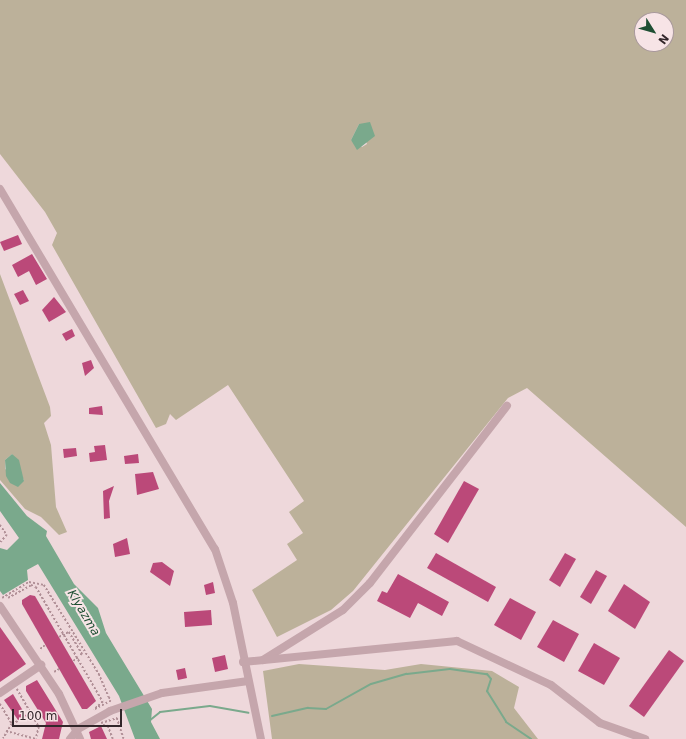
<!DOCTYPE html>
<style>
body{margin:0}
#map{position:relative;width:686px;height:739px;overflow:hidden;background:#eed8db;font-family:"DejaVu Sans",sans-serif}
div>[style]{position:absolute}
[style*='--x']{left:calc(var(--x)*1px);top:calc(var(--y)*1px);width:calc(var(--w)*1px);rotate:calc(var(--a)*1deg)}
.green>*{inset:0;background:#bcb19a}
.water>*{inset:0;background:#7aa98c}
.stream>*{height:2px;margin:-1px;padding:0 1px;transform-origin:1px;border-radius:1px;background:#7aa98c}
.building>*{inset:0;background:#bb4979}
.path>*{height:1.5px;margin-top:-0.75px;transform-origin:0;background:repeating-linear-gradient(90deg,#b19097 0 2px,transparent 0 4px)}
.minor>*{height:8px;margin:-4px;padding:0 4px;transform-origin:4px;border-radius:4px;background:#c5a6ac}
span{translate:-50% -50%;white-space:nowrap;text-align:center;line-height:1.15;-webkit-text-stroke:4px #f7e4e6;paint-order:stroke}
.water-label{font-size:12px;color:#1f4f33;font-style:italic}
.north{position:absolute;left:634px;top:12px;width:40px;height:40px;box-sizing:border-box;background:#f7e4e6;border:1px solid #a8989b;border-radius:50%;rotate:127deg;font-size:11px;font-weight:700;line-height:16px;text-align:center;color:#32262a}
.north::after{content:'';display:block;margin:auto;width:14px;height:18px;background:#1f4f33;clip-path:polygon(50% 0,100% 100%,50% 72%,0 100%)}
.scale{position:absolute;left:12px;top:709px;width:110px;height:18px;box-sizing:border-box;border:2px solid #32262a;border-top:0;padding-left:5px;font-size:12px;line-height:14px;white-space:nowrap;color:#32262a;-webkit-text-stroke:3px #f7e4e6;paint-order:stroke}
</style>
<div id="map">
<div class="green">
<div style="clip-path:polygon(evenodd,0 0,686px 0,686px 527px,527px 388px,508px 398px,353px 591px,331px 610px,277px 637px,252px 590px,297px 560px,287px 544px,303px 533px,289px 512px,304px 501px,228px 385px,176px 420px,170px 414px,166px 424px,156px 428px,52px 245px,57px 233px,45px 212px,0 154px,0 0,642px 20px,666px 20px,666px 44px,642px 44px,642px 20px,0 0,359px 124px,367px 144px,362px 147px,351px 140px,359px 124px)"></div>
<div style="clip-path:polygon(evenodd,0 274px,50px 407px,51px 416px,44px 423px,51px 445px,56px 507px,67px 532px,59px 535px,41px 517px,25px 509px,0 480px,0 274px,12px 454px,18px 464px,24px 481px,5px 469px,5px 460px,12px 454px)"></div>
<div style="clip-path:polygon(299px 664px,385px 670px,421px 664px,492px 671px,519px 687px,514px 708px,538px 739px,272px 739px,263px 671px)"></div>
</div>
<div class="water">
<div style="clip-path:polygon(370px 122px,375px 136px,357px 150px,351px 140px,359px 124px)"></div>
<div style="clip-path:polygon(12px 454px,19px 460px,24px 481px,18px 487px,10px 483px,6px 476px,5px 460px)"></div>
<div style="clip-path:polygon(0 483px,27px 516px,47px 531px,46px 536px,74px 584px,98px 608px,106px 633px,152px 709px,151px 722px,160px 739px,135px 739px,119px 696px,38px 564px,27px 570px,28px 580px,3px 595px,0 591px,0 548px,7px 550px,19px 538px,0 511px)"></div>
</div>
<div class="stream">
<div style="--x:272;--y:716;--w:37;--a:-13"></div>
<div style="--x:308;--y:708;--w:18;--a:3"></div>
<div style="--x:326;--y:709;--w:51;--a:-29.1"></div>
<div style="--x:371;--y:684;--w:37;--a:-16"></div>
<div style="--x:407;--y:674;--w:43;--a:-6.6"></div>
<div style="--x:450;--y:669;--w:37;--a:8"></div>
<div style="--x:487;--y:674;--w:6;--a:51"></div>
<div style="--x:491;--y:679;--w:13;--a:108"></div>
<div style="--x:487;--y:691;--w:36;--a:58"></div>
<div style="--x:506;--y:722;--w:30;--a:34"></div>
<div style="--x:149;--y:721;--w:14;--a:-39"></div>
<div style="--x:160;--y:712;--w:50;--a:-6.8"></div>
<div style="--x:210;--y:706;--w:39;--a:10"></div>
</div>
<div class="building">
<div style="clip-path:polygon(18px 235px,22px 244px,4px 251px,0 242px)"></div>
<div style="clip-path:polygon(32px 254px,47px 279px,36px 285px,29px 271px,18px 277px,12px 265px)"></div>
<div style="clip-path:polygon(23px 290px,29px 301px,20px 305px,14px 294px)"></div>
<div style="clip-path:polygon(54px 297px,66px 312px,49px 322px,42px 310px)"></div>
<div style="clip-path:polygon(72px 329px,75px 336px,66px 341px,62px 334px)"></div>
<div style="clip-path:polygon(91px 360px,94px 368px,85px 376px,82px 363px)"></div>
<div style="clip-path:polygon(102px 406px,103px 415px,89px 414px,89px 408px)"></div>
<div style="clip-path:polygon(105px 445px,107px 460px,90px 462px,89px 453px,95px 452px,94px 446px)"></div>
<div style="clip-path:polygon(76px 448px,77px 456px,64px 458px,63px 449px)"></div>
<div style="clip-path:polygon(138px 454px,139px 463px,125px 464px,124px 456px)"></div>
<div style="clip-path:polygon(153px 472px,159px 489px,137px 495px,135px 474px)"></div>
<div style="clip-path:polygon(464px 481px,479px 489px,448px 543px,434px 534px)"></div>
<div style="clip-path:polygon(114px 486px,109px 501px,110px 518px,104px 519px,103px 491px)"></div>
<div style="clip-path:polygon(127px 538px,130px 554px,115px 557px,113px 544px)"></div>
<div style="clip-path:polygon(436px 553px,496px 587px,488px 602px,427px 568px)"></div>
<div style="clip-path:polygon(565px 553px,576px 559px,560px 587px,549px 580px)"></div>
<div style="clip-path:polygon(162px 562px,174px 571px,170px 586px,150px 572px,153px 563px)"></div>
<div style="clip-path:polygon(596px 570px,607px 576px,591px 604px,580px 597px)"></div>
<div style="clip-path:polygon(398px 574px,449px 602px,442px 616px,418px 603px,410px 618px,377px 601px,382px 591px,387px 593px)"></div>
<div style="clip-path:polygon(213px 582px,215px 593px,206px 595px,204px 585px)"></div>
<div style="clip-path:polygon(624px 584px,650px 602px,635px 629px,608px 611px)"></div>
<div style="clip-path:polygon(30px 595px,35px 596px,96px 701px,87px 709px,82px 709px,22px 604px,22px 600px)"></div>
<div style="clip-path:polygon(510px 598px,536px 612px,521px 640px,494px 625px)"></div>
<div style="clip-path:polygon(211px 610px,212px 625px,185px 627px,184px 612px)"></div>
<div style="clip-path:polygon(553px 620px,579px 634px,564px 662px,537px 647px)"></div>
<div style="clip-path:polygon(0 627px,26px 664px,0 682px)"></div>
<div style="clip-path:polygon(594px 643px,620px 658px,604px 685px,578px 671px)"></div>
<div style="clip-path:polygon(669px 650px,684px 661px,644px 717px,629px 706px)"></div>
<div style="clip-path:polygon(225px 655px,228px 669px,215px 672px,212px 658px)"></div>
<div style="clip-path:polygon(185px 668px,187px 678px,178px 680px,176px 670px)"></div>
<div style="clip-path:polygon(37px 680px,63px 722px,59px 739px,42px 739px,46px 723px,26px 691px,26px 686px)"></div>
<div style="clip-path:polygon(13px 694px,26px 716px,18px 720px,4px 700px)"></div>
<div style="clip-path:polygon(101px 726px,107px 739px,91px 739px,89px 732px)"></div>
</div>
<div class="path">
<div style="--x:0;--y:525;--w:12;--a:55"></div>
<div style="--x:7;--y:535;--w:11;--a:131"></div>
<div style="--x:2;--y:598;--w:31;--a:-31"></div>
<div style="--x:29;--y:582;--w:15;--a:11"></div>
<div style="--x:44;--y:585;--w:105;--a:58.3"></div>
<div style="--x:99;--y:674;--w:25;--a:67"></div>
<div style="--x:109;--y:697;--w:4;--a:63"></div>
<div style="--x:111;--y:701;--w:19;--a:152"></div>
<div style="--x:8;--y:598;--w:26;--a:-29"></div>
<div style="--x:31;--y:585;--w:5;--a:22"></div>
<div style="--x:36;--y:587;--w:133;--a:59.8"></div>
<div style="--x:103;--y:702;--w:12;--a:138"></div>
<div style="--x:59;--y:637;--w:11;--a:-27"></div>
<div style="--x:69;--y:632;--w:26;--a:59"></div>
<div style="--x:82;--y:654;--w:4;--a:135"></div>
<div style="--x:40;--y:649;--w:6;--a:-39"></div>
<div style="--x:73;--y:661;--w:7;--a:-34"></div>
<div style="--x:54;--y:672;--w:6;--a:-31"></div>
<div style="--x:17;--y:689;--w:44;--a:59.9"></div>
<div style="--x:39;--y:727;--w:12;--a:104"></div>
<div style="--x:0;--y:704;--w:23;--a:59"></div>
<div style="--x:12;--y:724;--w:17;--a:121"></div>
<div style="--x:101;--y:723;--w:17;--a:-17"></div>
<div style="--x:117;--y:718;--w:22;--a:72"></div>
<div style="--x:12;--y:724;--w:22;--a:-27"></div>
<div style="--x:103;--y:725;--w:5;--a:11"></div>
<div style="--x:108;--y:726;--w:14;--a:69"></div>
<div style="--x:6;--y:731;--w:31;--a:15"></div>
</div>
<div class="minor">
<div style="--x:0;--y:189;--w:419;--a:59.2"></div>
<div style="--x:215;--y:549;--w:57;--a:71.6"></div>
<div style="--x:233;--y:603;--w:139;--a:78.4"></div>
<div style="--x:0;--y:606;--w:106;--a:56.2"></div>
<div style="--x:59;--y:694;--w:50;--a:65"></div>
<div style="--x:263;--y:660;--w:94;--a:-32"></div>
<div style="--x:343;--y:610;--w:38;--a:-45"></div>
<div style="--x:370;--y:583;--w:224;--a:-52.3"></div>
<div style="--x:243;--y:662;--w:215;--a:-5.6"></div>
<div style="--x:457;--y:641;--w:104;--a:25.1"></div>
<div style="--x:551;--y:685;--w:62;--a:37.8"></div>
<div style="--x:600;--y:723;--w:48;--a:19.6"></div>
<div style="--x:0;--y:693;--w:50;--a:-34.3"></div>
<div style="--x:70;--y:739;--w:13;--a:-51"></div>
<div style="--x:78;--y:729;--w:37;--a:-29"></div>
<div style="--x:110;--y:711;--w:55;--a:-19.1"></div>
<div style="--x:162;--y:693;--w:87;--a:-7.9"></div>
</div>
<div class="water-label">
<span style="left:83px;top:613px;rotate:59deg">Klyazma</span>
</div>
<div class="north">N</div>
<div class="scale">100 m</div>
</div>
